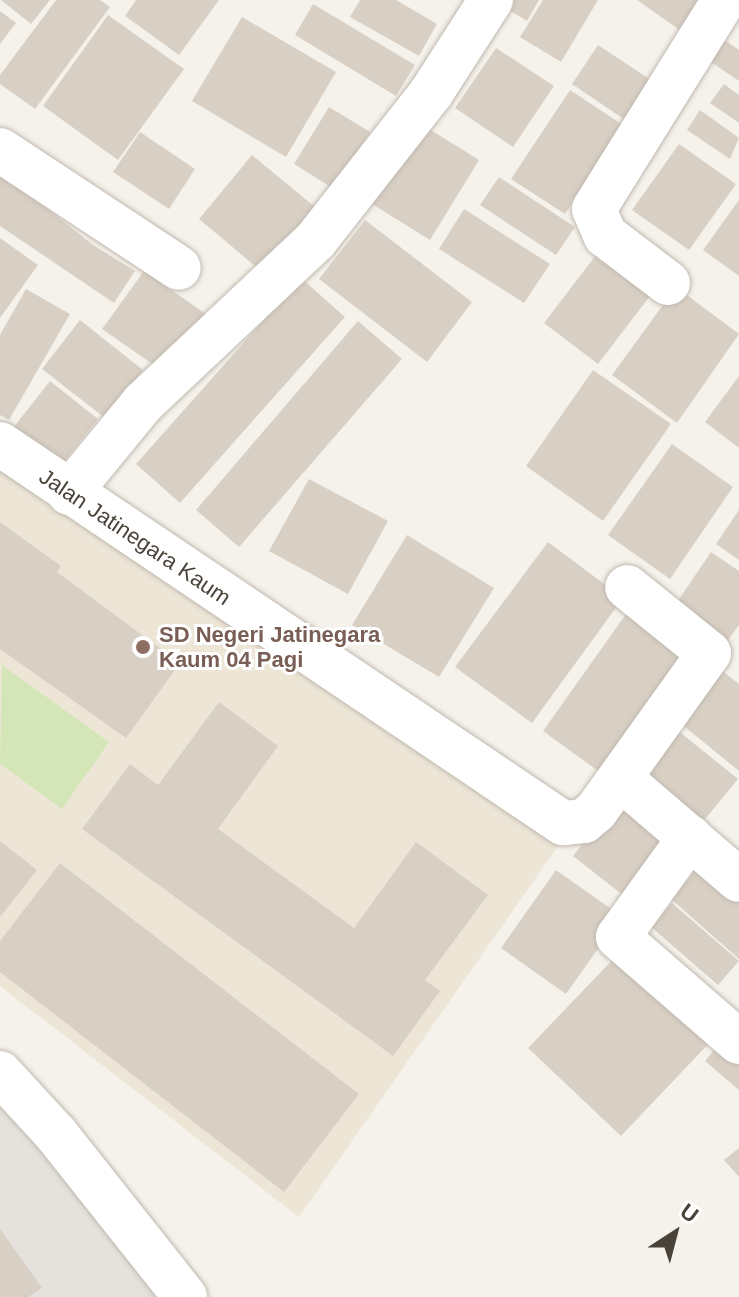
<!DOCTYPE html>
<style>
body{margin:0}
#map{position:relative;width:739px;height:1297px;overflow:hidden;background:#f5f2ec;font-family:Arial,sans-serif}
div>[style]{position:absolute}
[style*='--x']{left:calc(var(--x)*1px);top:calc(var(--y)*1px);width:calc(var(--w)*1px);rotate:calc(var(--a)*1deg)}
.industrial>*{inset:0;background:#e5e1dd}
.education>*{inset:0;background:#ede6d7}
.green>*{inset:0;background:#d4e6b8}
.building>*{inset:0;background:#d9d0c5}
.roads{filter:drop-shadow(0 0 2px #c0b9af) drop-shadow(0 0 2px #c0b9af)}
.minor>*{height:44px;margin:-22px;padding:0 22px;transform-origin:22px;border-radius:22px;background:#fff}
.dots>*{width:22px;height:22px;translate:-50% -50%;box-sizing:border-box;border:4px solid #fff;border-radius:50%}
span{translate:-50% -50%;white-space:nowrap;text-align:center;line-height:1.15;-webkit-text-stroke:6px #fff;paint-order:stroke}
.street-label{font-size:22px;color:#49433a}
.education-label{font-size:22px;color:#785e54;font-weight:700}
.left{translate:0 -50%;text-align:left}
.north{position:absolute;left:635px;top:1193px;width:80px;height:80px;-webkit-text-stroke:6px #fff;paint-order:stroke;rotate:36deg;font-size:22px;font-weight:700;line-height:32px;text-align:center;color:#49433a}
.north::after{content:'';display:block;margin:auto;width:28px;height:36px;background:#49433a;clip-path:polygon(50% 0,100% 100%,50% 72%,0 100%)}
</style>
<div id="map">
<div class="industrial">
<div style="clip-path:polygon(0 1080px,204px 1297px,0 1297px)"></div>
</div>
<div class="education">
<div style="clip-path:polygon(0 457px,565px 836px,299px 1217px,0 986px)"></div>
</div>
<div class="green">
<div style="clip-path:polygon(2px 665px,109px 742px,62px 809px,0 764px)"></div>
</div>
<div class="building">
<div style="clip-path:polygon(1px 0,50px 0,31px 24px)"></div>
<div style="clip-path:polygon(56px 0,100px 0,110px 7px,35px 109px,0 84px,0 75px)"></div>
<div style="clip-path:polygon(136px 0,219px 0,179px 55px,125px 16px)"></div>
<div style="clip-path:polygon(360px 0,396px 0,437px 24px,419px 56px,350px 17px)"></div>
<div style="clip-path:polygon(506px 0,539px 0,527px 21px,502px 6px)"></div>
<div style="clip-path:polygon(543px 0,598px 0,561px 62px,520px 37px)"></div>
<div style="clip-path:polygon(637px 0,706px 0,684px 33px)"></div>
<div style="clip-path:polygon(313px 4px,415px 65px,396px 96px,295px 35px)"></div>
<div style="clip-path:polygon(0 11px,16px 23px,0 44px)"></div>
<div style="clip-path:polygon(108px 15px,184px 69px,118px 160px,43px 106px)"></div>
<div style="clip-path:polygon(242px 17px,336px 72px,286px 157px,192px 101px)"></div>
<div style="clip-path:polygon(723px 39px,739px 50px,739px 81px,708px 60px)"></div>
<div style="clip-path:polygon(598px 45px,663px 88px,637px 128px,572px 84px)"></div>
<div style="clip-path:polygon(496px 48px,554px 86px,513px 147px,455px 108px)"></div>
<div style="clip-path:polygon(724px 84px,739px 95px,739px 123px,710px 103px)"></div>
<div style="clip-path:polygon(570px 90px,623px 125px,565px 214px,511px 179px)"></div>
<div style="clip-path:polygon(329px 107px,370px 132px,334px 189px,294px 164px)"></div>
<div style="clip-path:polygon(700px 110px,739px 138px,730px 159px,687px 130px)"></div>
<div style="clip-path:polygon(421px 124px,479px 160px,430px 240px,372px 204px)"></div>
<div style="clip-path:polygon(140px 132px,195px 169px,169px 209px,113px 172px)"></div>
<div style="clip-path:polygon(679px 144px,736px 184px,689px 250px,632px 210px)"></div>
<div style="clip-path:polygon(252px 155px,315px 207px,261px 271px,199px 219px)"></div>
<div style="clip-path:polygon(0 171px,93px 245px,135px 271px,114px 303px,0 226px)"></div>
<div style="clip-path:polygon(499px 177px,575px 227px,556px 255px,480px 205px)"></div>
<div style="clip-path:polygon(739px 200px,739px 276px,703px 250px)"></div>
<div style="clip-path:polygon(464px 209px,550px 264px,524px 303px,439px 249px)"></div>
<div style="clip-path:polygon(365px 220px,472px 302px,427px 362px,319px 279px)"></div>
<div style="clip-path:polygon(0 238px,38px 265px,0 318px)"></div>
<div style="clip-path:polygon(596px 255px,650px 296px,598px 364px,544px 323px)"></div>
<div style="clip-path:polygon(144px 271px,206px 314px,164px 372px,102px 329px)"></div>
<div style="clip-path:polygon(301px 278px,345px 317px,180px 503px,136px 464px)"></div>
<div style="clip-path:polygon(676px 287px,739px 334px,677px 423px,612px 375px)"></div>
<div style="clip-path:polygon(26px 289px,70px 314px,9px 420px,0 415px,0 335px)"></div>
<div style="clip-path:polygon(80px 320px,143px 370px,105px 418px,42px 369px)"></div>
<div style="clip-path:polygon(358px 321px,402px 359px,239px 547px,196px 510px)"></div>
<div style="clip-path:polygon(593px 370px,671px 424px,603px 521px,526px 466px)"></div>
<div style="clip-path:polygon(739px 376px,739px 448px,705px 422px)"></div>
<div style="clip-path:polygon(50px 381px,98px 419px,61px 465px,13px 428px)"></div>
<div style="clip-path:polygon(672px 444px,733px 487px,670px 579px,608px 535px)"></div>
<div style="clip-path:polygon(309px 479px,388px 521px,348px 594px,269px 551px)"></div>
<div style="clip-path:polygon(739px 510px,739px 560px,716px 544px)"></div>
<div style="clip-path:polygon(0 522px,61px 566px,57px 572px,180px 663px,126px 738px,0 649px)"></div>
<div style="clip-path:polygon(407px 535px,494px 588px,439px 677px,352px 625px)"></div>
<div style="clip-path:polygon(548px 542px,623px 598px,532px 723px,455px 667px)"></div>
<div style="clip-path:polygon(711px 552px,739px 571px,739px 625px,723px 647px,671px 611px)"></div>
<div style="clip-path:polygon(631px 607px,693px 653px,605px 776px,543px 731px)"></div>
<div style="clip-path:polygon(716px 666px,739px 684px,739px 771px,674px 718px)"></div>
<div style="clip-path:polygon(219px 702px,278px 746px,218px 829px,354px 928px,416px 842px,488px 895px,425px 980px,440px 991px,393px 1056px,82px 829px,130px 764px,158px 785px)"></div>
<div style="clip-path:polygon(671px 725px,738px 779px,697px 829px,631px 774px)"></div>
<div style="clip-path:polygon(625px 790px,676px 829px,624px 896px,573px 856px)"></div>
<div style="clip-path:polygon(0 841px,37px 870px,0 917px)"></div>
<div style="clip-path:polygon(705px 860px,739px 891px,739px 959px,671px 899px)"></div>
<div style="clip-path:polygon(60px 863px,359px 1094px,284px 1192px,0 972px,0 941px)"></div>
<div style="clip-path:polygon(556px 870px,621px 916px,566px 994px,501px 948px)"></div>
<div style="clip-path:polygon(672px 903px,739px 961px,718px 985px,651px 927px)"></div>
<div style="clip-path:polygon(622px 950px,714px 1038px,621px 1136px,528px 1048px)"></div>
<div style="clip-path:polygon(724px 1038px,739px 1051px,739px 1090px,705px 1061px)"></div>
<div style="clip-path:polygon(739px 1148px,739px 1177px,724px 1160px)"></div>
<div style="clip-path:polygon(0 1229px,42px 1288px,28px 1297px,0 1297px)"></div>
</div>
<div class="roads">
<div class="minor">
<div style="--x:0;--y:150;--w:214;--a:33.4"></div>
<div style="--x:668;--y:283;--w:79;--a:-142.7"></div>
<div style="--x:605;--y:235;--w:28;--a:-113"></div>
<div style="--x:594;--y:209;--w:246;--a:-58.1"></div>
<div style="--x:0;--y:444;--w:679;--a:33.95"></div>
<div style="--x:563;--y:823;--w:21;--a:-5"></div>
<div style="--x:584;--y:821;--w:16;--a:-40"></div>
<div style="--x:596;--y:811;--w:194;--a:-54.4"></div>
<div style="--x:709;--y:653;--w:105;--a:-141.2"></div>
<div style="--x:69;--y:493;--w:117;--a:-50.6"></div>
<div style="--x:143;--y:403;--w:236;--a:-43.3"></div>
<div style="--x:315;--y:241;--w:188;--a:-51.9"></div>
<div style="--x:431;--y:93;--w:111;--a:-57.2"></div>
<div style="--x:621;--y:779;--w:155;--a:40.6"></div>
<div style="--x:690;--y:837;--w:123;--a:125.8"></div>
<div style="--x:618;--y:937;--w:160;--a:41"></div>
<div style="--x:0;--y:1073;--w:83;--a:47.4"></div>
<div style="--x:56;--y:1134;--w:208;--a:51.6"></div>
</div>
</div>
<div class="dots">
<div style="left:143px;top:647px;background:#8d6e63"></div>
</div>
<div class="street-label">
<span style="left:135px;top:537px;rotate:34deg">Jalan Jatinegara Kaum</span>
</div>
<div class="education-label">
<span class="left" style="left:159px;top:647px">SD Negeri Jatinegara<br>Kaum 04 Pagi</span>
</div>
<div class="north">U</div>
</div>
